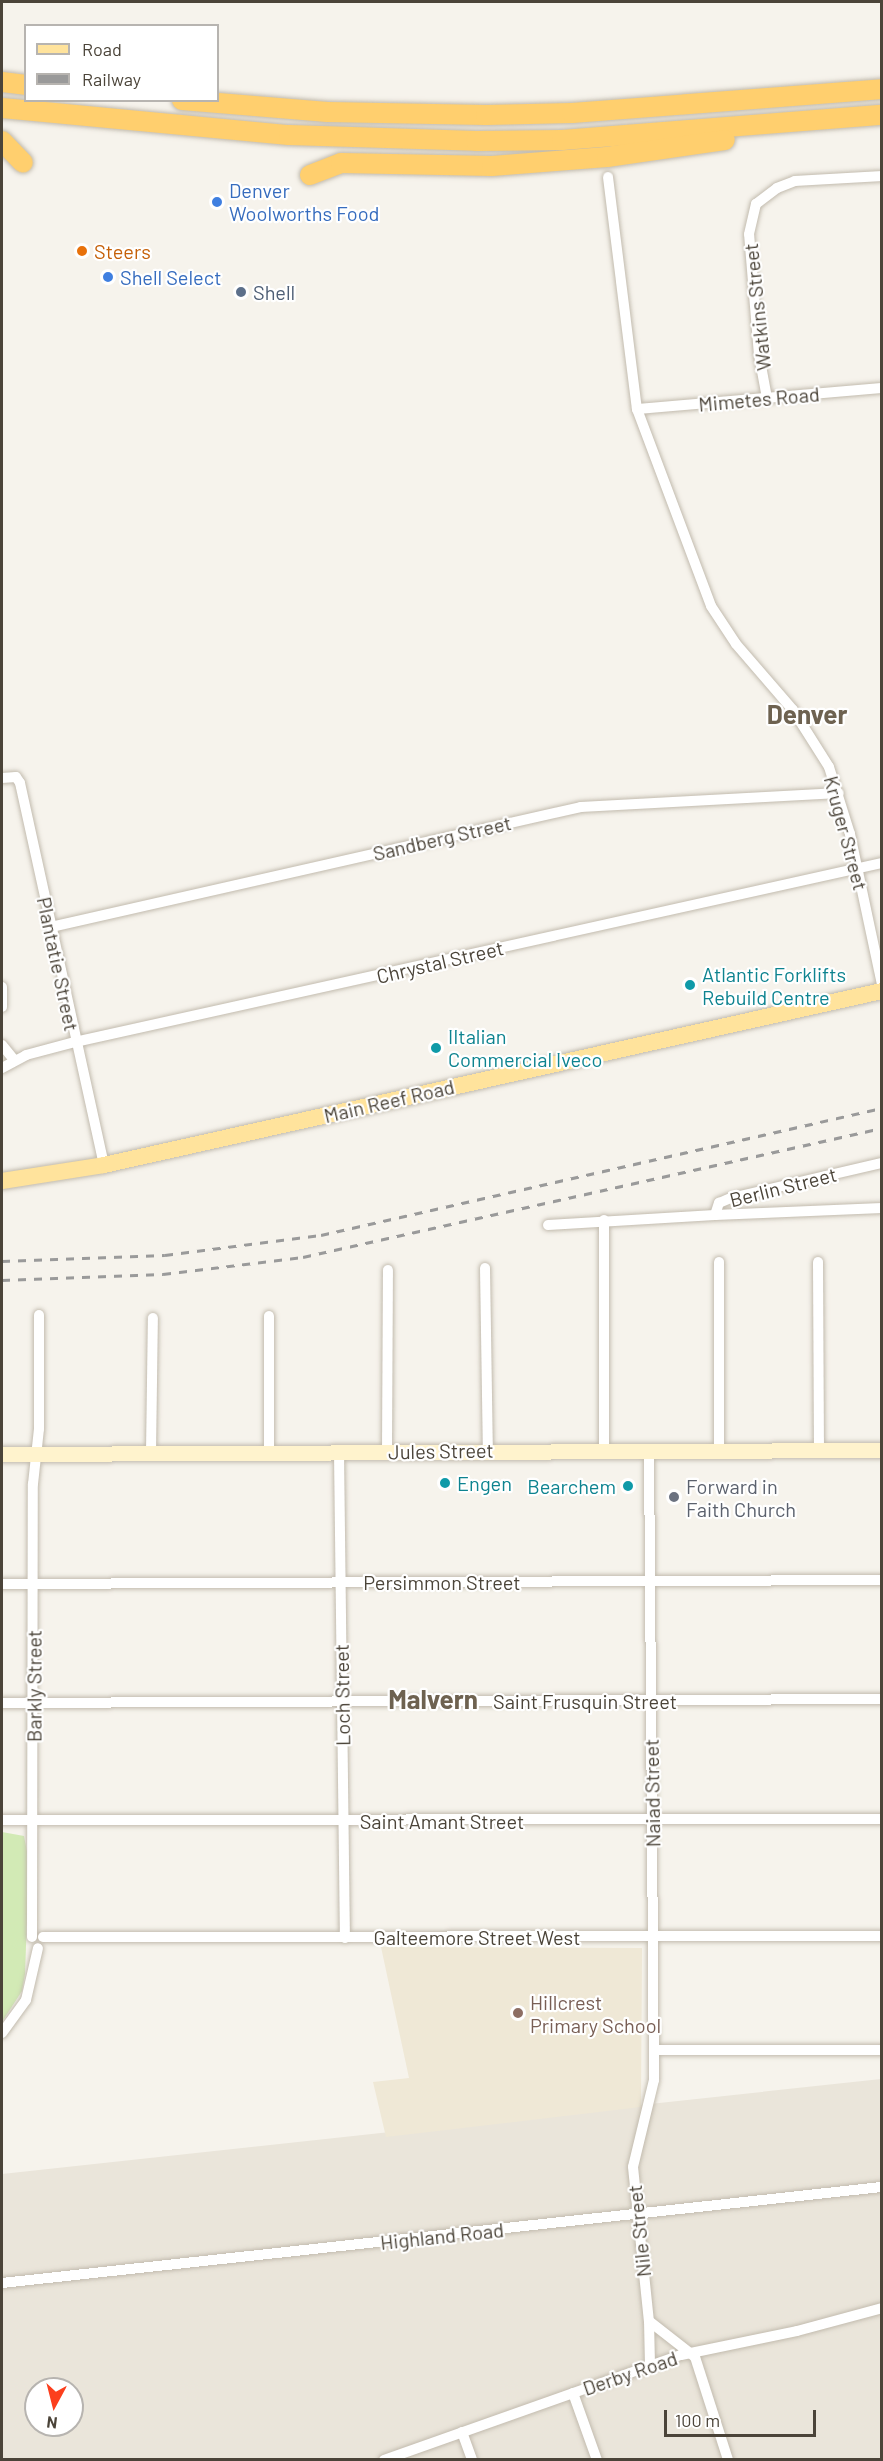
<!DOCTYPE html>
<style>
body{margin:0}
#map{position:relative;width:883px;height:2461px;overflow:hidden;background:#f6f3ec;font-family:Barlow,sans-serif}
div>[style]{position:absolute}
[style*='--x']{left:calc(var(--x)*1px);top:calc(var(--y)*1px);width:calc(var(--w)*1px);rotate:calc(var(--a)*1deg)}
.residential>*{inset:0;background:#eae5da}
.education>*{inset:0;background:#efe8d6}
.green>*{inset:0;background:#d2eab5}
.roads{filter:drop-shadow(0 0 2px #c2bbae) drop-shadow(0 0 2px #c2bbae)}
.minor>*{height:10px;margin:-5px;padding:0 5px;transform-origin:5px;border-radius:5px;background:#fff}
.secondary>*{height:15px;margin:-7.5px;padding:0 7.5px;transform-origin:7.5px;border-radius:7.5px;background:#fff3cd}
.primary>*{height:16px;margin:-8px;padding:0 8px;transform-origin:8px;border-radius:8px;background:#ffe39c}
.motorway>*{height:20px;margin:-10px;padding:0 10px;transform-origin:10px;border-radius:10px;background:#ffcf6e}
.rail>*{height:3px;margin-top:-1.5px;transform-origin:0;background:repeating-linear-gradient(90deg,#9a9a9a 0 8px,transparent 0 16px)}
.dots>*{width:16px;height:16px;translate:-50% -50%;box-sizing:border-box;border:3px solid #fff;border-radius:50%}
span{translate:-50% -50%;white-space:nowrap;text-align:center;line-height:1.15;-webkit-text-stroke:4.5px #fff;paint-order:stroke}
.shop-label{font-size:20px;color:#366cbe}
.left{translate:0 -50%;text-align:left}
.food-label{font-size:20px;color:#c56008}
.service-label{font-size:20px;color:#4e5e75}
.street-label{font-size:20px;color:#4b4439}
.culture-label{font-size:20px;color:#0d838f}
.right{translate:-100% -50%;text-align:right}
.worship-label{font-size:20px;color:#5b616d}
.education-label{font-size:20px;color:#785e54}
.district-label{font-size:26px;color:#6e6250;font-weight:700}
.frame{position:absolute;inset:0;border:3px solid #4b4439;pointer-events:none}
.legend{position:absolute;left:24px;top:24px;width:195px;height:78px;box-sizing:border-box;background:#fff;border:2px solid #b7b4b0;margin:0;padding:8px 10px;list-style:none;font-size:18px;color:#4b4439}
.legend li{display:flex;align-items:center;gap:12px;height:30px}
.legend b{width:30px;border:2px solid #b7b4b0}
.north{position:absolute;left:24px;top:2377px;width:60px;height:60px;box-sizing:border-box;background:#fff;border:2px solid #b7b4b0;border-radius:50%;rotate:187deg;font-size:16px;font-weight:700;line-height:24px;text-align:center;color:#4b4439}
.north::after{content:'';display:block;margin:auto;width:21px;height:27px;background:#fc3f1d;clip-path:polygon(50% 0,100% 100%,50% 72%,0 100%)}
.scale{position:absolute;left:664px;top:2410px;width:152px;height:27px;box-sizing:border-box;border:3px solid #4b4439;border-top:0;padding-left:8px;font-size:18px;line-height:21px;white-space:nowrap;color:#4b4439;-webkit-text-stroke:4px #fff;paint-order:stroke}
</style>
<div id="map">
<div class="residential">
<div style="clip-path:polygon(evenodd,881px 2079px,881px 2459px,2px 2459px,2px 2174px,881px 2079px,36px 2389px,72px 2389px,72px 2425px,36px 2425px,36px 2389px)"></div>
</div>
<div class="education">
<div style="clip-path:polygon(381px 1947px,642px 1948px,641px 2107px,386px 2137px,373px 2082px,409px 2078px)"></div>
</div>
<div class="green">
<div style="clip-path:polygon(2px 1832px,24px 1836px,29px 1862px,25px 1974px,22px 1991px,2px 2022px)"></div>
</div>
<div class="roads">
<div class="minor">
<div style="--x:608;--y:177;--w:234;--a:82.9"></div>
<div style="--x:637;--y:409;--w:210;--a:69.4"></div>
<div style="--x:711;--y:606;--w:45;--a:56.7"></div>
<div style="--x:736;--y:644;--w:87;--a:49.2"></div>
<div style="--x:793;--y:710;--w:67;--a:57.7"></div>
<div style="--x:829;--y:767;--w:70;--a:72.6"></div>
<div style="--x:850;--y:834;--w:153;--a:78"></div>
<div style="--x:767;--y:398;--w:44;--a:-100.5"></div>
<div style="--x:759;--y:355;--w:121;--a:-94.7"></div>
<div style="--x:749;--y:234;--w:31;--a:-77"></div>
<div style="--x:756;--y:204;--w:26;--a:-37"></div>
<div style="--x:777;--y:188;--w:19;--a:-21"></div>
<div style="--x:795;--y:181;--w:87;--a:-3.3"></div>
<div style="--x:637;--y:409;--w:246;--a:-4.9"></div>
<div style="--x:2;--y:778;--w:14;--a:-4"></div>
<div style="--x:16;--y:777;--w:7;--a:56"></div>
<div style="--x:20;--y:783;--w:391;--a:77.6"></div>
<div style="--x:51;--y:927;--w:543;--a:-12.76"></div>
<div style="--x:581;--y:807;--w:258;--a:-3.1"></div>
<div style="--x:2;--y:987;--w:20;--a:90"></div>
<div style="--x:2;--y:1045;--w:19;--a:51"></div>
<div style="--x:2;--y:1068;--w:27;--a:-28"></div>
<div style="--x:26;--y:1055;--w:51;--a:-14.9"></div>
<div style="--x:75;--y:1042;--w:827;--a:-12.51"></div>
<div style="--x:715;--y:1215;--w:167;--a:-2.4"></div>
<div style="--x:548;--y:1225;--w:167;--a:-3.4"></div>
<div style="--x:715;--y:1215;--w:13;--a:-72"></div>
<div style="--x:719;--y:1203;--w:13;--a:-23"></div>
<div style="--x:731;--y:1198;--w:155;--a:-13.1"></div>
<div style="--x:719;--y:1262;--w:188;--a:90"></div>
<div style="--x:818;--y:1262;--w:189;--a:89.7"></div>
<div style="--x:485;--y:1268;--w:182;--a:89.1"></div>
<div style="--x:604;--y:1450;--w:230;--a:-90"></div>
<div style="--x:649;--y:1450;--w:630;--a:89.55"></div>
<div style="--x:654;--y:2080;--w:89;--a:103.6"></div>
<div style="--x:633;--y:2167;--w:155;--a:84.1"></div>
<div style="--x:649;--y:2321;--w:44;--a:88.7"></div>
<div style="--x:387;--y:1451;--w:181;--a:-89.7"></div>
<div style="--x:269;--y:1452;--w:136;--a:-90"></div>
<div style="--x:339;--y:1452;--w:486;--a:89.3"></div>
<div style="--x:151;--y:1453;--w:135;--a:-89.2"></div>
<div style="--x:2;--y:1584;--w:880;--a:-0.26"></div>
<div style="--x:2;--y:1703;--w:880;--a:-0.26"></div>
<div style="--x:2;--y:1820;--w:880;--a:-0.07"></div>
<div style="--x:32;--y:1937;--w:453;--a:-89.9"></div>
<div style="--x:33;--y:1484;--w:55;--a:-83.8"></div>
<div style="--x:39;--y:1429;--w:114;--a:-90"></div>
<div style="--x:43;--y:1937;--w:839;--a:-0.07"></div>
<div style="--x:2;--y:2033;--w:41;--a:-54"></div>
<div style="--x:26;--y:2000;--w:53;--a:-77"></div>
<div style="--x:655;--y:2050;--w:227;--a:0"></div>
<div style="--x:2;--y:2283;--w:885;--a:-6.23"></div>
<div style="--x:649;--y:2321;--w:58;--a:38"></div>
<div style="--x:695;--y:2357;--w:108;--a:72.2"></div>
<div style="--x:573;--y:2393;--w:71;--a:70.3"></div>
<div style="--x:462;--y:2432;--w:30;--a:70"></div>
<div style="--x:384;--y:2460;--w:315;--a:-19.5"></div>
<div style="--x:681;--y:2355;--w:118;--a:-11.7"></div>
<div style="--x:797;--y:2331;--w:88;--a:-15.1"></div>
</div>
<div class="secondary">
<div style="--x:2;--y:1454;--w:880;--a:-0.26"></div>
</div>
<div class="primary">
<div style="--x:2;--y:1181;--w:103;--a:-8.9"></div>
<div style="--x:104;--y:1165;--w:797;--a:-12.61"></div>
</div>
<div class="motorway">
<div style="--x:2;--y:82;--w:24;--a:7"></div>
<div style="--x:182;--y:100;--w:146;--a:4.7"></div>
<div style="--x:328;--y:112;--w:158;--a:1.1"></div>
<div style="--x:486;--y:115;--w:86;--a:-1.3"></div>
<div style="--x:572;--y:113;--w:311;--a:-4.4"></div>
<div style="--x:2;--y:108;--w:288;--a:5.4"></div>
<div style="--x:289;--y:135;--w:187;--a:1.8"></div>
<div style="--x:476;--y:141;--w:86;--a:-0.7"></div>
<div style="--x:562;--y:140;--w:321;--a:-4.5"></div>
<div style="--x:2;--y:141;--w:30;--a:46"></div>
<div style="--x:310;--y:175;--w:33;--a:-21"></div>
<div style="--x:341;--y:163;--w:151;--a:1.1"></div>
<div style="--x:492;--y:166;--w:115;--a:-4.5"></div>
<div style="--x:607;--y:157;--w:119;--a:-8.2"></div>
</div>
</div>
<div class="rail">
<div style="--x:2;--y:1261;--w:163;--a:-2.1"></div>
<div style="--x:165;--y:1255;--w:157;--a:-7.3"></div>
<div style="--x:321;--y:1235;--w:575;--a:-12.76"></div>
<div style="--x:2;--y:1280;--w:161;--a:-2.1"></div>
<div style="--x:163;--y:1274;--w:141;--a:-6.9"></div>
<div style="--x:303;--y:1257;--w:593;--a:-12.56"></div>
</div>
<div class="dots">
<div style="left:217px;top:202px;background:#3f7fe0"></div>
<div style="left:82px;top:251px;background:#e8710a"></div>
<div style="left:108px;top:277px;background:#3f7fe0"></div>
<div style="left:241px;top:292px;background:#5c6f8a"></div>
<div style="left:690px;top:985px;background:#0f9aa8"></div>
<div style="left:436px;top:1048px;background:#0f9aa8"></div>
<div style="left:445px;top:1483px;background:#0f9aa8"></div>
<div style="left:628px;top:1486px;background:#0f9aa8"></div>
<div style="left:674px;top:1497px;background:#6b7280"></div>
<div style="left:518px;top:2013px;background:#8d6e63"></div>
</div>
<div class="shop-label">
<span class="left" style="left:229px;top:202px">Denver<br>Woolworths Food</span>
<span class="left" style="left:120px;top:277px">Shell Select</span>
</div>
<div class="food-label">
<span class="left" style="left:94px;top:251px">Steers</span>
</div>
<div class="service-label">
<span class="left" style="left:253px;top:292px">Shell</span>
</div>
<div class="street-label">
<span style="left:757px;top:307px;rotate:-96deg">Watkins Street</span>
<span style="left:759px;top:399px;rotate:-5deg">Mimetes Road</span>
<span style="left:846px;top:833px;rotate:75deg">Kruger Street</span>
<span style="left:442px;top:838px;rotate:-13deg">Sandberg Street</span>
<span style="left:440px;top:962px;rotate:-13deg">Chrystal Street</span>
<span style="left:58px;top:964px;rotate:78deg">Plantatie Street</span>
<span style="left:389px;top:1101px;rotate:-13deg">Main Reef Road</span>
<span style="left:783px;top:1187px;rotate:-14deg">Berlin Street</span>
<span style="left:441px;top:1451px;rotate:-1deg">Jules Street</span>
<span style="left:442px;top:1582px">Persimmon Street</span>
<span style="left:34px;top:1686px;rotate:-90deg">Barkly Street</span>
<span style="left:342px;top:1695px;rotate:-91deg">Loch Street</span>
<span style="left:585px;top:1701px">Saint Frusquin Street</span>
<span style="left:652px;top:1793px;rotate:-91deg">Naiad Street</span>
<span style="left:442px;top:1821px">Saint Amant Street</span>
<span style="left:477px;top:1937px">Galteemore Street West</span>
<span style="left:639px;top:2231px;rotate:-96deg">Nile Street</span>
<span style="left:442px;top:2236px;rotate:-6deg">Highland Road</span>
<span style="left:630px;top:2373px;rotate:-19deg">Derby Road</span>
</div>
<div class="culture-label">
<span class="left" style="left:702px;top:986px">Atlantic Forklifts<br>Rebuild Centre</span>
<span class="left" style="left:448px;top:1048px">IItalian<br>Commercial Iveco</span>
<span class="left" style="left:457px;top:1483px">Engen</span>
<span class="right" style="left:616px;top:1486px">Bearchem</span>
</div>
<div class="worship-label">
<span class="left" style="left:686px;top:1498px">Forward in<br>Faith Church</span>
</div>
<div class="education-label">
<span class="left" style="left:530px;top:2014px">Hillcrest<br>Primary School</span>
</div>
<div class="district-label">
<span style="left:807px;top:714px">Denver</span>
<span style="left:433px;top:1699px">Malvern</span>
</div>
<div class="frame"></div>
<ul class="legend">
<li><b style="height:8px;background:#ffe39c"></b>Road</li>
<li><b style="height:8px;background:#9a9a9a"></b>Railway</li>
</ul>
<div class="north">N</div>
<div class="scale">100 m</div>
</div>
